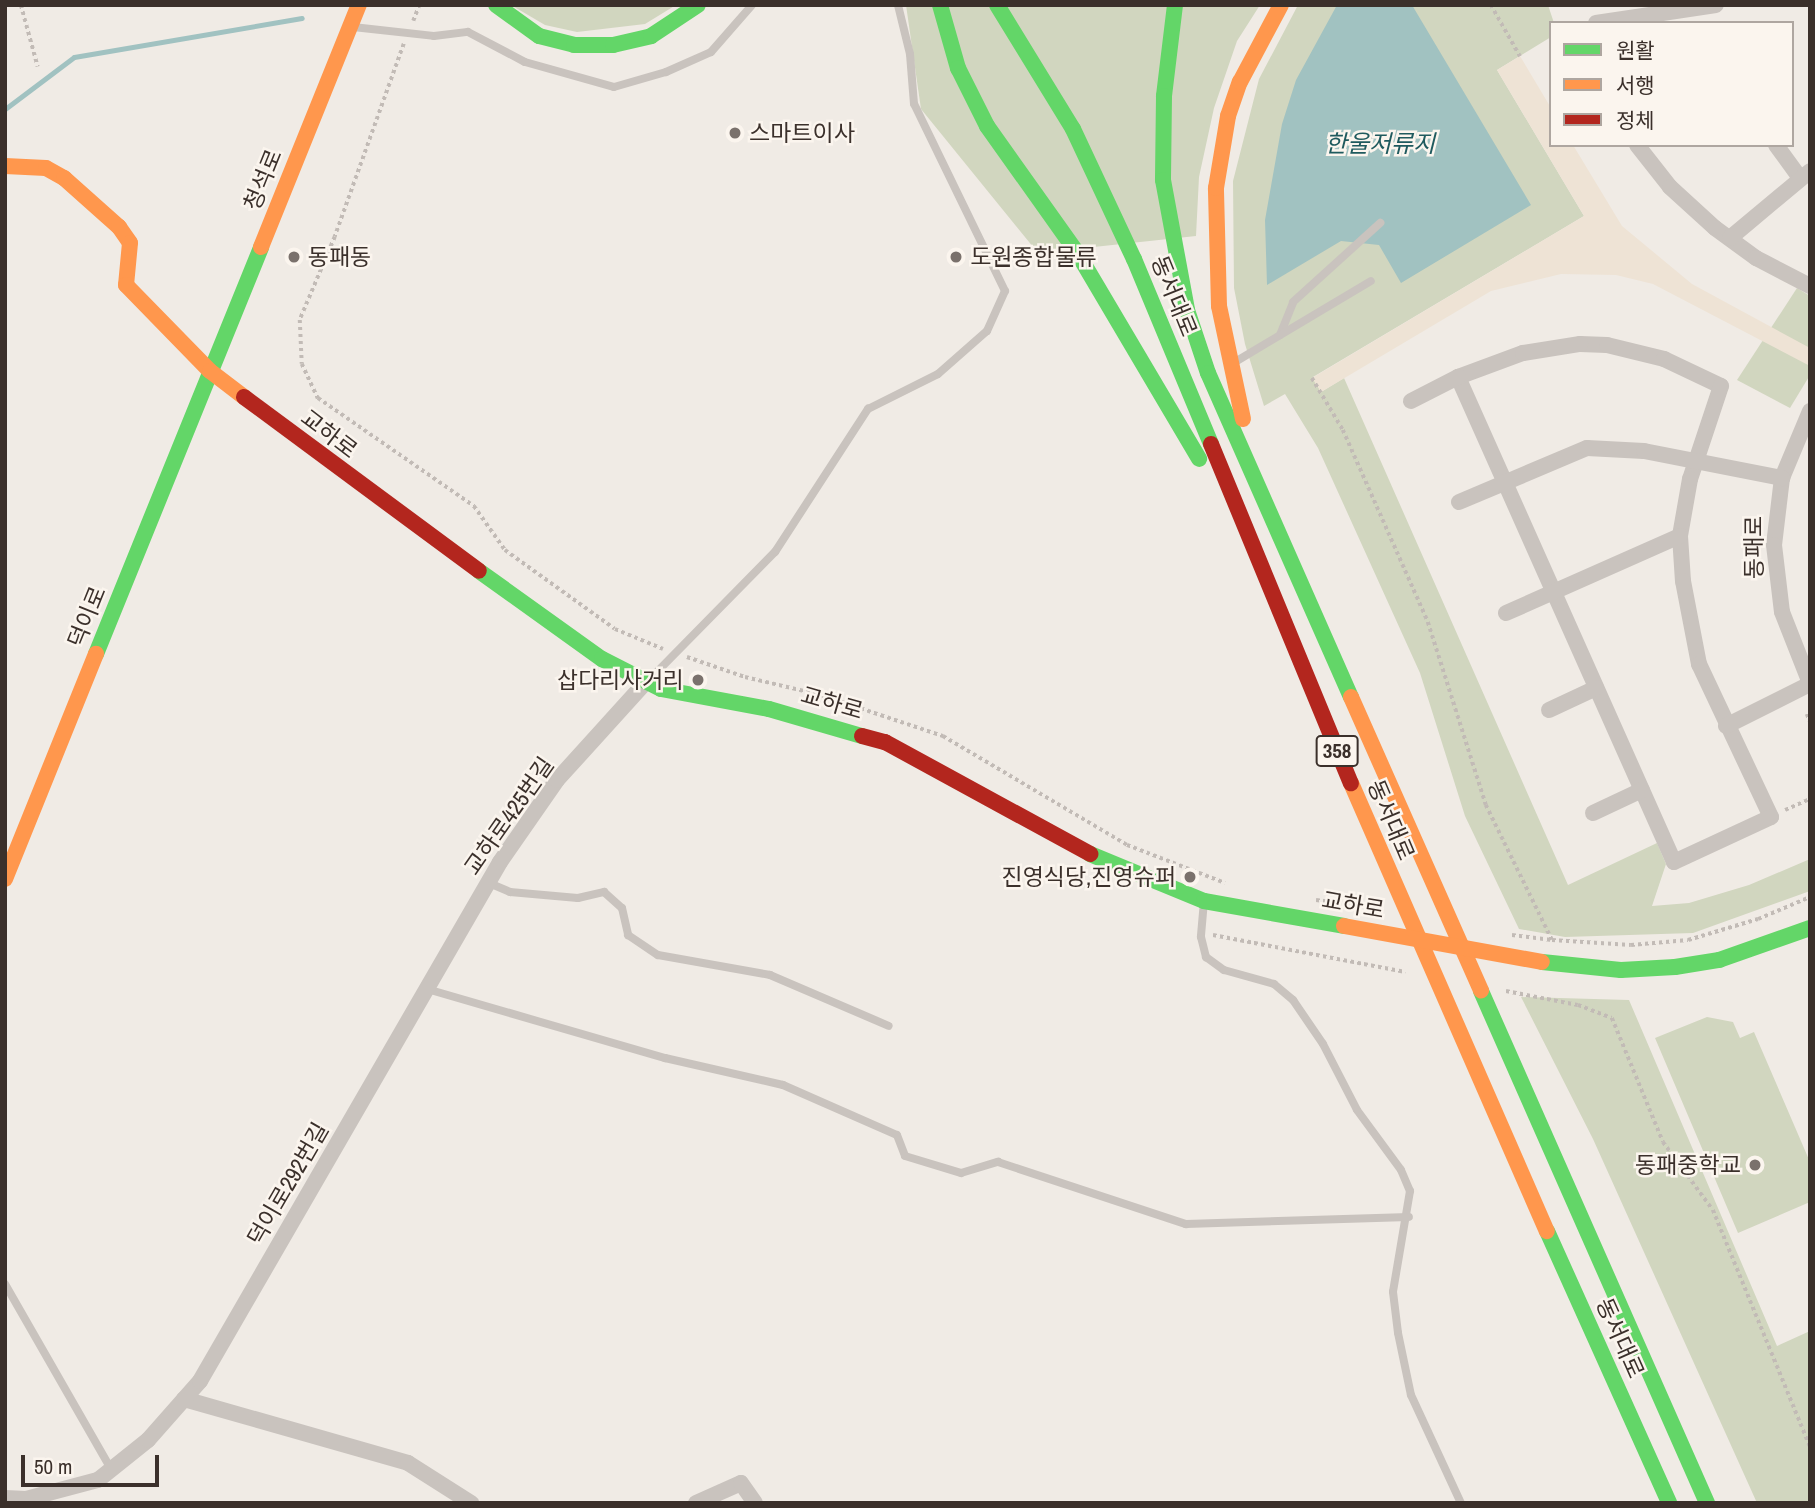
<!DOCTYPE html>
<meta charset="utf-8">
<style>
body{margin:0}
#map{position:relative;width:1815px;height:1508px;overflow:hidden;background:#f0ebe5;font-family:"Archivo Narrow","Noto Sans KR",sans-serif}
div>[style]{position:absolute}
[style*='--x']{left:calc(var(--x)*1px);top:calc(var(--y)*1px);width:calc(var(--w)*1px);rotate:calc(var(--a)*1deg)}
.green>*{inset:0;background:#d1d6bf}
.plaza>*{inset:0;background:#eee3d5}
.water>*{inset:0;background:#a1c2c1}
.stream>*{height:5px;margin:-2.5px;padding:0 2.5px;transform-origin:2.5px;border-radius:2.5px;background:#a1c2c1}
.path>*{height:3.5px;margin-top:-1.75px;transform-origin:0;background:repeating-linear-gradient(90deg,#c2bbb6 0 3.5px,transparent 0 7px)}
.lane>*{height:8px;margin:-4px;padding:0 4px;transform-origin:4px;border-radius:4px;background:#c9c3be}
.street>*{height:16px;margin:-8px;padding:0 8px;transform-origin:8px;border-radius:8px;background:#c9c3be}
.fast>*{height:16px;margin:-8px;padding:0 8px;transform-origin:8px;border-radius:8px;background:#63d668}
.slow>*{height:16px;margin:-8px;padding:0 8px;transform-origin:8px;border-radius:8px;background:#ff974d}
.jam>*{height:16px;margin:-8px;padding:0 8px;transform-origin:8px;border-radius:8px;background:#b3261e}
.slow-bridge>*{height:16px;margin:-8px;padding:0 8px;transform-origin:8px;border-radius:8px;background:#ff974d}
.dots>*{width:19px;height:19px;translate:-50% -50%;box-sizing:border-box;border:4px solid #fbf5ee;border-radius:50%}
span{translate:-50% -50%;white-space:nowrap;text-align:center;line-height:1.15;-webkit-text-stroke:5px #fbf5ee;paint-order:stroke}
.shield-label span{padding:2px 5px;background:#fbf5ee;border:2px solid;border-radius:5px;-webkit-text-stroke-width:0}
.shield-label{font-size:21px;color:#3b302b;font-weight:700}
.poi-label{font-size:23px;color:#3b302b}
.left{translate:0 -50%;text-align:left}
.right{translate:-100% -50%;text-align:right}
.street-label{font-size:23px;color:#3b302b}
.water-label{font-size:24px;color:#1f5a5e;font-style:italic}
.frame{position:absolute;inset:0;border:7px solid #3b302b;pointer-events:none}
.legend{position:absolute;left:1549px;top:21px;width:245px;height:126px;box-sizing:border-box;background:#fbf5ee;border:2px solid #aea6a0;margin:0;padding:9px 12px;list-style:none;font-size:21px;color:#3b302b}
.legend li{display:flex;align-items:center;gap:14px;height:35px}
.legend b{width:35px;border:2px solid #aea6a0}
.scale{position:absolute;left:21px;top:1455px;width:138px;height:32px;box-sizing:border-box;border:4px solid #3b302b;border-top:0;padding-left:9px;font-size:21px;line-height:24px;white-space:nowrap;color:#3b302b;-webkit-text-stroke:5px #fbf5ee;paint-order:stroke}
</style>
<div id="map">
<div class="green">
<div style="clip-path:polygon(511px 5px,676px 5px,645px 24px,577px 32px,545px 25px)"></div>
<div style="clip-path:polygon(906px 5px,1260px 5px,1237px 41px,1214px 108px,1199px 177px,1196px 236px,1038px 253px,921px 109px)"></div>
<div style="clip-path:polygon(1298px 5px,1548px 5px,1554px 23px,1551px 23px,1551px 37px,1497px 70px,1584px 216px,1313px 377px,1321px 392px,1344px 378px,1568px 885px,1657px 843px,1666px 864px,1652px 906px,1689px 903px,1749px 885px,1810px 859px,1810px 891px,1693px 933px,1565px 937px,1519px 929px,1465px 816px,1420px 673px,1318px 448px,1285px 394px,1264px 406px,1245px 344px,1234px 288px,1233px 181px,1259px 79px)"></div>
<div style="clip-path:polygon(1797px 288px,1810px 296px,1810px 375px,1790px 408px,1737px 380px)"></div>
<div style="clip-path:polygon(1521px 997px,1629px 1000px,1777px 1346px,1810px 1331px,1810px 1503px,1757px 1503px,1593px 1139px)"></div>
<div style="clip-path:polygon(1707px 1017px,1733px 1022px,1740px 1038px,1754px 1032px,1810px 1162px,1810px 1202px,1738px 1233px,1655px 1038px)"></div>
</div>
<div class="plaza">
<div style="clip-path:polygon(1520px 56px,1551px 108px,1551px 145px,1573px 145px,1622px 226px,1692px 284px,1810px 348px,1810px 366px,1653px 284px,1616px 275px,1561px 274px,1491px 291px,1321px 392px,1312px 378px,1584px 216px,1497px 70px)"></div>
</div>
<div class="water">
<div style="clip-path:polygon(1337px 5px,1412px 5px,1531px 205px,1401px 283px,1379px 245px,1341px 241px,1267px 285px,1265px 220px,1282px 124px,1296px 80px)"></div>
</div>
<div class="stream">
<div style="--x:5;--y:109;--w:86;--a:-37"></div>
<div style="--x:74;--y:57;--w:231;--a:-9.7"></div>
</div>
<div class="path">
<div style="--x:21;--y:5;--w:64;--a:74.7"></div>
<div style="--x:1491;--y:5;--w:59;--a:60.4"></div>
<div style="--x:413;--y:21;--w:17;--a:-69"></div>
<div style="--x:404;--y:44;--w:205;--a:109.7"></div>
<div style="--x:335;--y:237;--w:90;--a:112.9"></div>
<div style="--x:300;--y:320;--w:44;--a:87.4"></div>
<div style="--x:302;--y:364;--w:38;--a:65"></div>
<div style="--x:318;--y:398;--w:190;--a:34.7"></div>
<div style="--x:474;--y:506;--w:54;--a:54.8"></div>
<div style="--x:505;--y:550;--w:135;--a:35.7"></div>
<div style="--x:615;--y:629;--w:52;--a:22.6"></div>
<div style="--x:1312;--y:378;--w:61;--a:59.2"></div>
<div style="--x:1343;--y:430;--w:210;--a:66.1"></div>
<div style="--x:1428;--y:622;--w:192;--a:72.4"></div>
<div style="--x:1486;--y:805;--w:150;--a:63.9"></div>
<div style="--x:1552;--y:940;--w:79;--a:3.6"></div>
<div style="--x:1631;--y:945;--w:57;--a:-5"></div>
<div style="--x:1688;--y:940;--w:73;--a:-16.7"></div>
<div style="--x:1758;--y:919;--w:56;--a:-22.9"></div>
<div style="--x:687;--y:657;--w:61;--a:19"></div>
<div style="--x:745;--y:677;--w:78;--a:13.3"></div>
<div style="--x:821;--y:695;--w:129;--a:18.6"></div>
<div style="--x:943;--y:736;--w:214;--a:30.6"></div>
<div style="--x:1127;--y:845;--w:105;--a:21.2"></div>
<div style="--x:1807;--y:714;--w:8;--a:67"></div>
<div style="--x:1785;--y:810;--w:27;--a:-24"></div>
<div style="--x:1316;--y:900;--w:62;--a:7.5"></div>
<div style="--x:1213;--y:935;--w:196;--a:10.9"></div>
<div style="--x:1512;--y:935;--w:40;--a:7.1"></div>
<div style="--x:1506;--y:991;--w:73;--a:11"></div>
<div style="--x:1578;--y:1005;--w:36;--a:21"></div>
<div style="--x:1612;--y:1018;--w:134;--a:67.6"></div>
<div style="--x:1663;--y:1142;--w:84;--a:53.7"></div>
<div style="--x:1713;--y:1210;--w:255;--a:67.7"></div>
</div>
<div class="lane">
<div style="--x:353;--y:27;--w:81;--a:6.3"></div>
<div style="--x:434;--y:36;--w:34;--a:-7"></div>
<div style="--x:468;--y:32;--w:64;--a:27.8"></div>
<div style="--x:525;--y:62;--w:92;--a:15.7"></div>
<div style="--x:614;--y:87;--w:54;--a:-16.1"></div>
<div style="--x:666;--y:72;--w:49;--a:-24"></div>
<div style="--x:711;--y:52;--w:62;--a:-48.9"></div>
<div style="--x:1280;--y:335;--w:35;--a:-68"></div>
<div style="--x:1293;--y:302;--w:118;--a:-42.2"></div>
<div style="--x:1235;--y:362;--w:158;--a:-30.8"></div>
<div style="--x:649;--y:680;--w:180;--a:-45.5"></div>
<div style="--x:775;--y:552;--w:171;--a:-57"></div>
<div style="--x:868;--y:409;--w:78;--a:-26.6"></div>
<div style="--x:938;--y:374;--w:65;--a:-41.3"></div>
<div style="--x:987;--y:331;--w:44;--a:-65.8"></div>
<div style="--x:1005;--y:291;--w:208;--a:-115.9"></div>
<div style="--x:914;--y:104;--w:50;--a:-94.6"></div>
<div style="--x:910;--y:54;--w:50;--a:-103.8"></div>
<div style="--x:489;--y:883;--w:23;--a:23"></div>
<div style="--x:510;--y:892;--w:68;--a:5"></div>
<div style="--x:578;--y:898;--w:27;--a:-13"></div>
<div style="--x:604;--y:892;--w:24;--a:42"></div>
<div style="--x:622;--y:908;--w:28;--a:77"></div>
<div style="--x:628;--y:935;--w:36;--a:34"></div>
<div style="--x:658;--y:955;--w:114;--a:10.1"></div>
<div style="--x:770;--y:975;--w:129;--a:23.2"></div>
<div style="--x:1204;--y:901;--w:36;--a:95"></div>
<div style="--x:1201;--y:937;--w:21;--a:76"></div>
<div style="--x:1206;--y:957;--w:22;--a:36"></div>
<div style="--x:1224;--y:970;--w:52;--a:15.6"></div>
<div style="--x:1274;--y:984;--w:25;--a:40"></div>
<div style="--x:1293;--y:1000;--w:53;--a:55.7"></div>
<div style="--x:1323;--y:1044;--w:74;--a:62.7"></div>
<div style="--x:1357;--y:1110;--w:74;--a:53.7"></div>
<div style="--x:1401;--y:1170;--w:23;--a:67"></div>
<div style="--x:1410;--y:1191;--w:102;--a:99.6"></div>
<div style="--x:1393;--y:1292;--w:41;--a:83"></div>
<div style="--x:1398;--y:1333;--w:63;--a:78.2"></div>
<div style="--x:1411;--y:1395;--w:119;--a:65.2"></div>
<div style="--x:427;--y:989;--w:248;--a:16.2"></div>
<div style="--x:665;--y:1058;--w:121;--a:12.9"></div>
<div style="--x:783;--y:1085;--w:124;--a:23.7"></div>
<div style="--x:897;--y:1135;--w:22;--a:69"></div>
<div style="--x:905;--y:1156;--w:59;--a:16.9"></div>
<div style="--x:961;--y:1173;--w:39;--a:-17"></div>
<div style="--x:998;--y:1162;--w:198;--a:18.3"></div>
<div style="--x:1186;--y:1224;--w:223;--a:-1.8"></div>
<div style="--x:5;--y:1284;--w:213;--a:60.2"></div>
</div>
<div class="street">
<div style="--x:1596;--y:23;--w:121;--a:-8.5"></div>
<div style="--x:1637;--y:145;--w:53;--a:51.8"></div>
<div style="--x:1670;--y:187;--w:61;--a:42.3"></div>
<div style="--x:1715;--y:228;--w:51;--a:36.2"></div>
<div style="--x:1756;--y:258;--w:61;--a:27.4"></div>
<div style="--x:1776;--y:145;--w:39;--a:54"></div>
<div style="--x:1730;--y:238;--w:104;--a:-39.9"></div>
<div style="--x:1580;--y:344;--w:27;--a:2"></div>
<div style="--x:1607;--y:345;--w:59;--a:13.8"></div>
<div style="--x:1664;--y:359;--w:63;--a:25.3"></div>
<div style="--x:1721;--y:386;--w:98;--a:108.4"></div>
<div style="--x:1690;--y:479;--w:58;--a:100"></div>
<div style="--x:1680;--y:536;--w:45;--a:86.2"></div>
<div style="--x:1683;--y:581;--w:85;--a:79.1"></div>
<div style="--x:1699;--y:664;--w:169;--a:64.8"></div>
<div style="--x:1771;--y:817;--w:107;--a:155.1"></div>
<div style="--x:1674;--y:862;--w:531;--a:-114.01"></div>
<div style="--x:1458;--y:377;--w:69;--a:-20.3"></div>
<div style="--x:1523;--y:353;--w:58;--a:-9"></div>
<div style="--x:1411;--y:401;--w:53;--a:-27.1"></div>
<div style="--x:1810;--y:411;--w:73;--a:112.7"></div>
<div style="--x:1782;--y:478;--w:67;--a:96.8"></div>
<div style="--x:1774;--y:545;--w:67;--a:83.2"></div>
<div style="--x:1782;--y:612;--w:76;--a:68.5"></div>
<div style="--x:1459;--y:502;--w:139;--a:-22.9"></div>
<div style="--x:1587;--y:448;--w:57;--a:3"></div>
<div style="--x:1644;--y:451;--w:141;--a:11.1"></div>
<div style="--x:1506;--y:613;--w:190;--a:-23.9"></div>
<div style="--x:1549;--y:710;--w:52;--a:-25.1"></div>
<div style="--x:1726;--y:726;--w:94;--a:-26.6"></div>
<div style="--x:1593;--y:813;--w:54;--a:-25.1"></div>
<div style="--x:184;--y:1399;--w:233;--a:15.9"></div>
<div style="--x:408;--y:1463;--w:75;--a:32.4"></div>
<div style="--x:5;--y:1498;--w:21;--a:3"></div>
<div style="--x:26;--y:1499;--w:74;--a:-14.8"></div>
<div style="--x:98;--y:1480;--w:64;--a:-38.7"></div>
<div style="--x:148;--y:1440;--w:79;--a:-48.6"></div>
<div style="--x:200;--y:1381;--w:599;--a:-59.97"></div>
<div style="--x:500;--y:862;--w:100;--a:-55.2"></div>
<div style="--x:557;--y:780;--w:132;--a:-47.8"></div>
<div style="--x:696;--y:1503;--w:49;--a:-24"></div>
<div style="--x:741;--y:1483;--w:24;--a:55"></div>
</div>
<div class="fast">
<div style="--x:496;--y:5;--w:53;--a:35.8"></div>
<div style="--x:539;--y:36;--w:36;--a:14"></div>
<div style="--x:574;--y:45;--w:39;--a:0"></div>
<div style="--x:613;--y:45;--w:39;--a:-13"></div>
<div style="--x:651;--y:36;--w:56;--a:-33.4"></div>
<div style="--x:940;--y:5;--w:66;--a:74.1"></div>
<div style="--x:958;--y:68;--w:65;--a:63.4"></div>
<div style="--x:987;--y:126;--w:157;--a:54.6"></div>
<div style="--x:1078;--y:254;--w:238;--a:59.4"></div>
<div style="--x:997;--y:5;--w:145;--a:58.5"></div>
<div style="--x:1073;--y:129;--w:144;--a:64.9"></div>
<div style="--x:1134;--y:259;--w:200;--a:67.4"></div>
<div style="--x:1175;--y:5;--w:92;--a:96.9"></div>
<div style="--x:1164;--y:96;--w:84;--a:90.7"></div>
<div style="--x:1163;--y:180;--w:132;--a:79.5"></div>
<div style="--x:1187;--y:310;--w:66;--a:71.6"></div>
<div style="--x:1208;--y:373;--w:354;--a:66.2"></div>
<div style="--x:479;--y:571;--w:151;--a:35.6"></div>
<div style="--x:602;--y:659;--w:66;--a:27"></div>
<div style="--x:661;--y:689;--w:110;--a:10.5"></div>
<div style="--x:769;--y:709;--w:97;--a:16.2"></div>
<div style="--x:96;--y:654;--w:439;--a:-67.9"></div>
<div style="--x:1090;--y:854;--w:123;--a:22.4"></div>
<div style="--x:1204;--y:901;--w:142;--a:10.1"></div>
<div style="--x:1542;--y:962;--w:79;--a:5.8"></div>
<div style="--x:1621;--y:970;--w:54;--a:-3.2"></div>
<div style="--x:1675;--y:967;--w:45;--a:-9"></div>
<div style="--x:1719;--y:960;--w:96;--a:-19.4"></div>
<div style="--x:1481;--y:991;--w:560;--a:66.18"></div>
<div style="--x:1547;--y:1231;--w:298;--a:65.8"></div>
</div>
<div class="slow">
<div style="--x:5;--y:166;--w:41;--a:2.8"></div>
<div style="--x:46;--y:168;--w:21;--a:29"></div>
<div style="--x:64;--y:178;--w:74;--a:41.7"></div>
<div style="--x:119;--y:227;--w:19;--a:55"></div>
<div style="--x:130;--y:243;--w:42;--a:95.4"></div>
<div style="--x:126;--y:285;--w:120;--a:45.7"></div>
<div style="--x:210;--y:371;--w:43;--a:37.4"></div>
<div style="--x:261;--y:247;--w:261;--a:-68"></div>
<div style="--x:1243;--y:419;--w:116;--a:-102"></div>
<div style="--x:1219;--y:306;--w:118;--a:-91.5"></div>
<div style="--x:1216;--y:188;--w:73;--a:-80.5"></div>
<div style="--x:1228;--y:116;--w:36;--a:-71"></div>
<div style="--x:1240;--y:82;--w:87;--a:-62"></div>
<div style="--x:1351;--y:697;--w:321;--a:66.1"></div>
<div style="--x:1351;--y:783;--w:489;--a:66.4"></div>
<div style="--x:5;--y:879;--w:243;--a:-68"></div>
</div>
<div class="jam">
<div style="--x:244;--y:397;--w:292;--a:36.5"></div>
<div style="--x:1211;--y:444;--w:367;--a:67.6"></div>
<div style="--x:862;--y:736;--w:24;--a:15"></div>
<div style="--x:885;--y:742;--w:234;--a:28.6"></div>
</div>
<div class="slow-bridge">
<div style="--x:1344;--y:926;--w:201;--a:10.3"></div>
</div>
<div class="dots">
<div style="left:735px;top:133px;background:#7a716c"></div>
<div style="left:294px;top:257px;background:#7a716c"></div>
<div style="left:956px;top:257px;background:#7a716c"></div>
<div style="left:698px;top:680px;background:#7a716c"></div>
<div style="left:1190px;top:877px;background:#7a716c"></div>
<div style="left:1755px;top:1165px;background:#7a716c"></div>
</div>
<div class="shield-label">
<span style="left:1337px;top:751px">358</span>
</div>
<div class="poi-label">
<span class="left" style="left:749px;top:133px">스마트이사</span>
<span class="left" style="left:308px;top:257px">동패동</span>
<span class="left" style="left:970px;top:257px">도원종합물류</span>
<span class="right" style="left:684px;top:680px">삽다리사거리</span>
<span class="right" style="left:1176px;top:877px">진영식당,진영슈퍼</span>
<span class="right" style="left:1741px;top:1165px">동패중학교</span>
</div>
<div class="street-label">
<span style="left:263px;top:180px;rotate:-68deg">청석로</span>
<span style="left:1174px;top:296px;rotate:68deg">동서대로</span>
<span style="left:329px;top:434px;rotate:37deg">교하로</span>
<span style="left:1754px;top:547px;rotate:-90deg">동패로</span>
<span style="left:87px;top:617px;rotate:-68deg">덕이로</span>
<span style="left:832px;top:703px;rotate:16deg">교하로</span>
<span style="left:509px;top:816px;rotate:-55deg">교하로425번길</span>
<span style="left:1391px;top:820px;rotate:67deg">동서대로</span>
<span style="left:1353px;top:905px;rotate:10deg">교하로</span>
<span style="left:288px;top:1184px;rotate:-60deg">덕이로292번길</span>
<span style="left:1620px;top:1338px;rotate:66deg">동서대로</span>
</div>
<div class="water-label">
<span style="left:1380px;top:144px">한울저류지</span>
</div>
<div class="frame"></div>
<ul class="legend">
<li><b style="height:9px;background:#63d668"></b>원활</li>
<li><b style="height:9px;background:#ff974d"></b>서행</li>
<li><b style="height:9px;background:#b3261e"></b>정체</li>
</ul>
<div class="scale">50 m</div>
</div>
